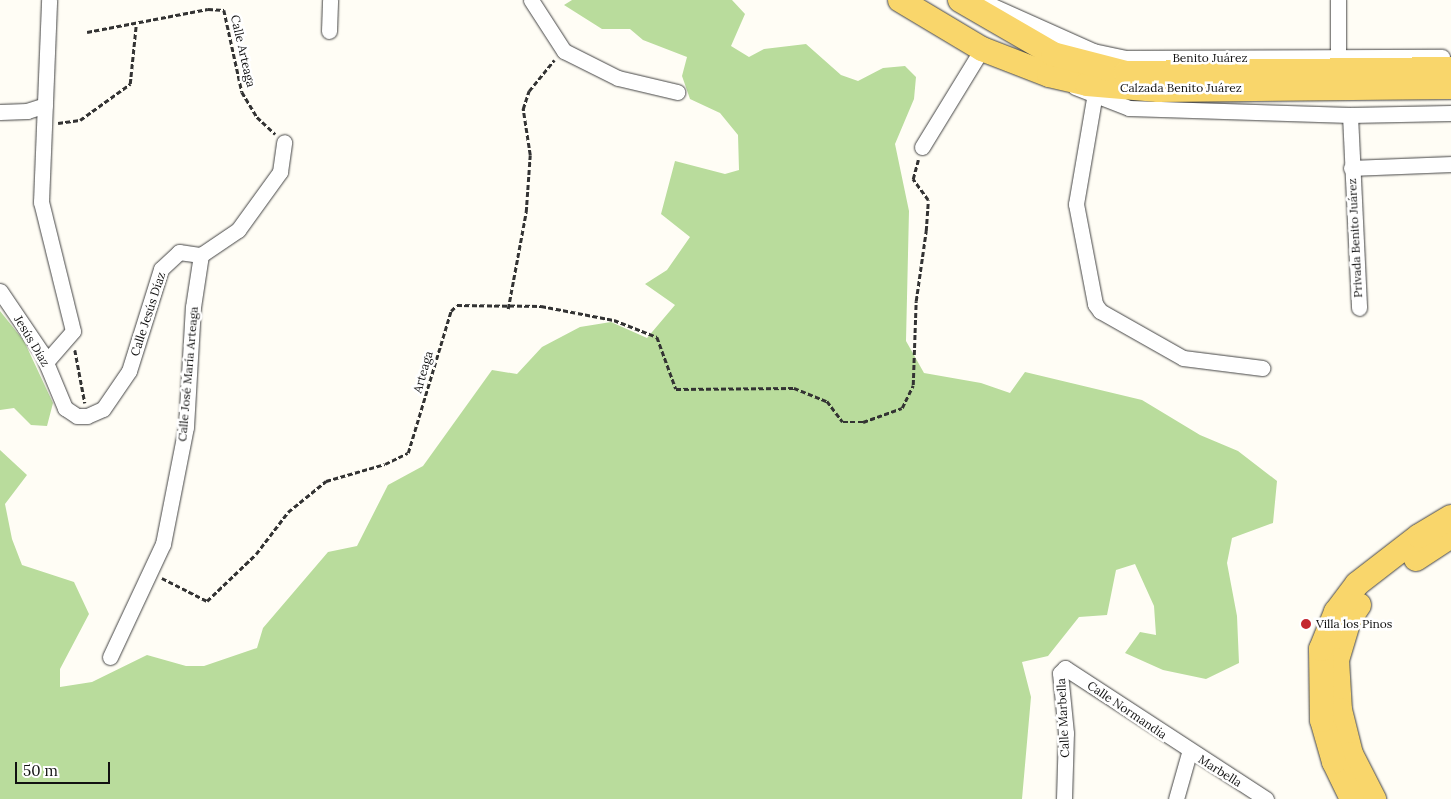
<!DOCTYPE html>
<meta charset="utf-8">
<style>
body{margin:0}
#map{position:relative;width:1451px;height:799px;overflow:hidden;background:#fffdf5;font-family:Lora,serif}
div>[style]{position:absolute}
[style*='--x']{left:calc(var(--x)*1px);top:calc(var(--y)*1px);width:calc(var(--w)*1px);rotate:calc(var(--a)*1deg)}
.forest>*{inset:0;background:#b9dc9c}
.path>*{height:2.5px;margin-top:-1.25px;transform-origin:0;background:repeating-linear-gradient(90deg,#333 0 5px,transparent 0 7.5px)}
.roads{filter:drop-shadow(0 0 1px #444) drop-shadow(0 0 1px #444)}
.street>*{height:15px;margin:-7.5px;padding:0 7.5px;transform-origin:7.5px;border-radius:7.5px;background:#fff}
.primary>*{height:24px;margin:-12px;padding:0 12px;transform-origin:12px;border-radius:12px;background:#f9d66b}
.dots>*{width:14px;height:14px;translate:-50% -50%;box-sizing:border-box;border:2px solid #fff;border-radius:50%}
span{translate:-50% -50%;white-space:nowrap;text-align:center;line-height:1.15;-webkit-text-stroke:5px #fff;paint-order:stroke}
.street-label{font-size:12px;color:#111}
.poi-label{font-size:12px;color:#111}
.left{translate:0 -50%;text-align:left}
.scale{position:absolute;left:15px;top:762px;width:95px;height:22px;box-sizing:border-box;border:2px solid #111;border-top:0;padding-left:6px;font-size:15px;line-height:18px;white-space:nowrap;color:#111;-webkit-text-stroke:4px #fff;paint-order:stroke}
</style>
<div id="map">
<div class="forest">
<div style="clip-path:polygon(572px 0,732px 0,745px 14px,731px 46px,749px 57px,764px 49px,806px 44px,841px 75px,858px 81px,883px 68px,905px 66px,916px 77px,914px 99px,895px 144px,909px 211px,906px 341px,924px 373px,981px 383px,1010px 393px,1025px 372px,1142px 400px,1200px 435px,1238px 451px,1277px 481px,1273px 523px,1232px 538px,1227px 563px,1237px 616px,1239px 663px,1206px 679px,1163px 670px,1125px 653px,1140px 632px,1156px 635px,1154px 606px,1135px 564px,1116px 570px,1107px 615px,1079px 617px,1048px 656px,1022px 662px,1031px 697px,1022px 799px,0 799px,0 450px,27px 475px,5px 504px,12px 539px,22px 565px,74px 582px,89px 614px,60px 669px,60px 687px,92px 682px,147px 655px,186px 666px,204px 666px,257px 648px,263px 628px,328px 552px,357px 546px,388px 485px,423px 466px,492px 370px,517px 374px,542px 347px,580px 327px,611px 322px,647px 338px,675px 305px,645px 284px,667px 270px,690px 237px,661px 214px,675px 161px,725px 174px,739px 170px,738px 135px,720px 113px,690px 99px,682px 76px,687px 57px,643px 40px,630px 29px,602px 29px,564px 5px)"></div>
<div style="clip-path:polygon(0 311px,24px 341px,53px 403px,47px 426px,31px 425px,14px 408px,0 410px)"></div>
</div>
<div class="path">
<div style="--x:87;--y:32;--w:123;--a:-10.8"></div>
<div style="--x:208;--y:9;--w:16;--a:4"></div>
<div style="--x:224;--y:10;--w:84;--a:77.6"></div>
<div style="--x:242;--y:92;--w:29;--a:59"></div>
<div style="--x:257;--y:117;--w:25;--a:43"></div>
<div style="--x:58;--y:123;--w:22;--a:-8"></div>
<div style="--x:80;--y:120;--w:62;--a:-35.8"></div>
<div style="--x:130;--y:84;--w:59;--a:-84.2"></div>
<div style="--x:508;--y:309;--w:99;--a:-79.5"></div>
<div style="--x:526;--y:212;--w:57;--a:-86"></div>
<div style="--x:530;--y:155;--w:47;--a:-98.7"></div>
<div style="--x:523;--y:109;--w:19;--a:-72"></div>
<div style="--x:529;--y:91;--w:40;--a:-51"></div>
<div style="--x:75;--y:350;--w:54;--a:79.3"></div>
<div style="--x:162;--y:578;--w:51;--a:27.1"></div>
<div style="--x:207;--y:601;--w:68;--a:-43.8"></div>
<div style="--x:256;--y:554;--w:53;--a:-52.7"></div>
<div style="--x:288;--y:512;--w:49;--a:-39.2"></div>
<div style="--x:326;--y:481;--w:61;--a:-16.1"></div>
<div style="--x:385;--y:464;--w:25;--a:-26"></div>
<div style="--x:408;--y:453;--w:148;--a:-73.2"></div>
<div style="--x:451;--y:311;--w:8;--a:-45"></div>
<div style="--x:457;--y:305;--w:84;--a:0.7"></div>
<div style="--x:541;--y:306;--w:74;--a:10.9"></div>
<div style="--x:614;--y:320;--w:46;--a:21.6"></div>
<div style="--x:657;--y:337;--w:55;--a:69.9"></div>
<div style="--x:676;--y:389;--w:118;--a:-0.5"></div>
<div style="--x:794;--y:388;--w:35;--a:22"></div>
<div style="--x:827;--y:401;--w:26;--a:53"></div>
<div style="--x:843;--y:422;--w:20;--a:0"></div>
<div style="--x:863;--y:422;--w:41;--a:-19.7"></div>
<div style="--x:902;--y:408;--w:25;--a:-64"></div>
<div style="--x:913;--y:385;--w:84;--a:-88"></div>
<div style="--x:916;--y:301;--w:71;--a:-81.9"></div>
<div style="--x:926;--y:231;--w:31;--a:-86"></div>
<div style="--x:928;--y:200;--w:26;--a:-126"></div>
<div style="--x:913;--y:179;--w:20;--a:-75"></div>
</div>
<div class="roads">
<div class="street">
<div style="--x:531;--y:0;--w:61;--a:57.1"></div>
<div style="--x:564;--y:51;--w:60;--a:26.6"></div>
<div style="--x:618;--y:78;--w:61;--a:13.3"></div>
<div style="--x:1338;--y:0;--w:58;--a:90"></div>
<div style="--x:984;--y:2;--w:120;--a:24.2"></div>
<div style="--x:1093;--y:51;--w:35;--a:12"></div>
<div style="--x:1127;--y:58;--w:315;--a:-0.2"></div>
<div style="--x:329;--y:31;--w:31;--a:-88"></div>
<div style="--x:1075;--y:87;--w:58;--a:21.3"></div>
<div style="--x:1129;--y:108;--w:221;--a:1.8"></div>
<div style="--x:1350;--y:115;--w:101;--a:-1.1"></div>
<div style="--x:1096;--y:87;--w:119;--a:99.7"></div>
<div style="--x:1076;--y:204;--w:102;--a:79.2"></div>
<div style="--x:1095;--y:304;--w:9;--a:54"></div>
<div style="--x:1100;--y:311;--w:95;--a:29.5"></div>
<div style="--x:1183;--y:358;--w:80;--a:7.2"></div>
<div style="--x:0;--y:112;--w:27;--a:-2"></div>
<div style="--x:27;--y:111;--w:19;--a:-18"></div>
<div style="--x:1350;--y:115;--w:193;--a:87.3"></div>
<div style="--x:922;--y:147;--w:115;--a:-58.5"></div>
<div style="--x:1351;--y:168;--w:100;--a:-2.3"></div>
<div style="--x:0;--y:291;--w:75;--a:55.9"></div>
<div style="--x:42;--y:353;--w:60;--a:67.3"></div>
<div style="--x:65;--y:408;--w:14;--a:34"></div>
<div style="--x:77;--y:416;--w:10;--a:0"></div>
<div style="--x:87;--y:416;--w:17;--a:-24"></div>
<div style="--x:103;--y:409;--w:46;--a:-55.6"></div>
<div style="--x:129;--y:371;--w:107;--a:-72.6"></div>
<div style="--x:161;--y:269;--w:25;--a:-43"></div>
<div style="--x:179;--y:252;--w:22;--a:8"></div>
<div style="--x:46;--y:362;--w:41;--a:-48.9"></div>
<div style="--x:73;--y:331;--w:133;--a:-103.9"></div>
<div style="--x:41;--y:202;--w:202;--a:-87.7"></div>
<div style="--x:110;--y:657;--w:125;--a:-64.9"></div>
<div style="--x:163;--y:544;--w:119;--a:-78.9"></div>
<div style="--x:186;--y:427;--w:120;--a:-86.7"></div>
<div style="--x:193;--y:307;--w:53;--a:-81.3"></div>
<div style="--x:201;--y:255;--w:45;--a:-34"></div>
<div style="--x:238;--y:230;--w:72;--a:-54.1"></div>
<div style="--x:280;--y:172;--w:30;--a:-82"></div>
<div style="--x:1064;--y:799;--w:66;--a:-88.3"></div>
<div style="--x:1066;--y:733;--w:60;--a:-95.7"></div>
<div style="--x:1060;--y:673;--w:7;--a:-45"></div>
<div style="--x:1065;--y:668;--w:240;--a:33.1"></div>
<div style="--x:1176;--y:799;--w:48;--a:-74.2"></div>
</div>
<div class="primary">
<div style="--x:900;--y:0;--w:96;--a:30.9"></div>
<div style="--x:982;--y:49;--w:72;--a:21.2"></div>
<div style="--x:1049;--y:75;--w:39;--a:13"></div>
<div style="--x:1087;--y:84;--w:71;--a:4.8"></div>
<div style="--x:1158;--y:90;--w:293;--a:-0.6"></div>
<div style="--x:960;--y:0;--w:108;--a:30.1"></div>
<div style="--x:1053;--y:54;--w:75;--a:14.6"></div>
<div style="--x:1126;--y:73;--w:325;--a:-0.7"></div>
<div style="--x:1416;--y:559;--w:42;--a:-33.3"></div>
<div style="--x:1359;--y:605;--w:18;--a:124"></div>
<div style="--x:1349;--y:620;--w:42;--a:106.7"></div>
<div style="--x:1337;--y:660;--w:50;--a:86.6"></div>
<div style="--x:1340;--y:710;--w:45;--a:76"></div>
<div style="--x:1351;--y:754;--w:51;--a:62.9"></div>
<div style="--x:1352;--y:799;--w:41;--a:-115.9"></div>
<div style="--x:1334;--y:762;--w:44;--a:-105.9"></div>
<div style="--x:1322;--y:720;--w:71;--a:-90.8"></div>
<div style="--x:1321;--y:649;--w:40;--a:-68"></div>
<div style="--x:1336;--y:612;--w:35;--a:-53"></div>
<div style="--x:1357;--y:584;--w:78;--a:-37.7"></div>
<div style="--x:1419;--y:536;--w:37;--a:-31"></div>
</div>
</div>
<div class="dots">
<div style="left:1306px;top:624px;background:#c4262e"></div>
</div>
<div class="street-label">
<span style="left:243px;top:51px;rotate:77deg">Calle Arteaga</span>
<span style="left:1210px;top:58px">Benito Juárez</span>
<span style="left:1181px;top:88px">Calzada Benito Juárez</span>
<span style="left:1355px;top:238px;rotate:-93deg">Privada Benito Juárez</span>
<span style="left:148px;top:314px;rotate:-72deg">Calle Jesús Díaz</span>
<span style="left:32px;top:341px;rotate:59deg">Jesús Díaz</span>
<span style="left:423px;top:372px;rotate:-74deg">Arteaga</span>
<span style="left:188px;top:374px;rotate:-85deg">Calle José María Arteaga</span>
<span style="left:1127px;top:710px;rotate:34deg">Calle Normandia</span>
<span style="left:1063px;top:718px;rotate:-93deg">Calle Marbella</span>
<span style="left:1220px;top:771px;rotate:32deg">Marbella</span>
</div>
<div class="poi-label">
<span class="left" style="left:1316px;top:624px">Villa los Pinos</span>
</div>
<div class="scale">50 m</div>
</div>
